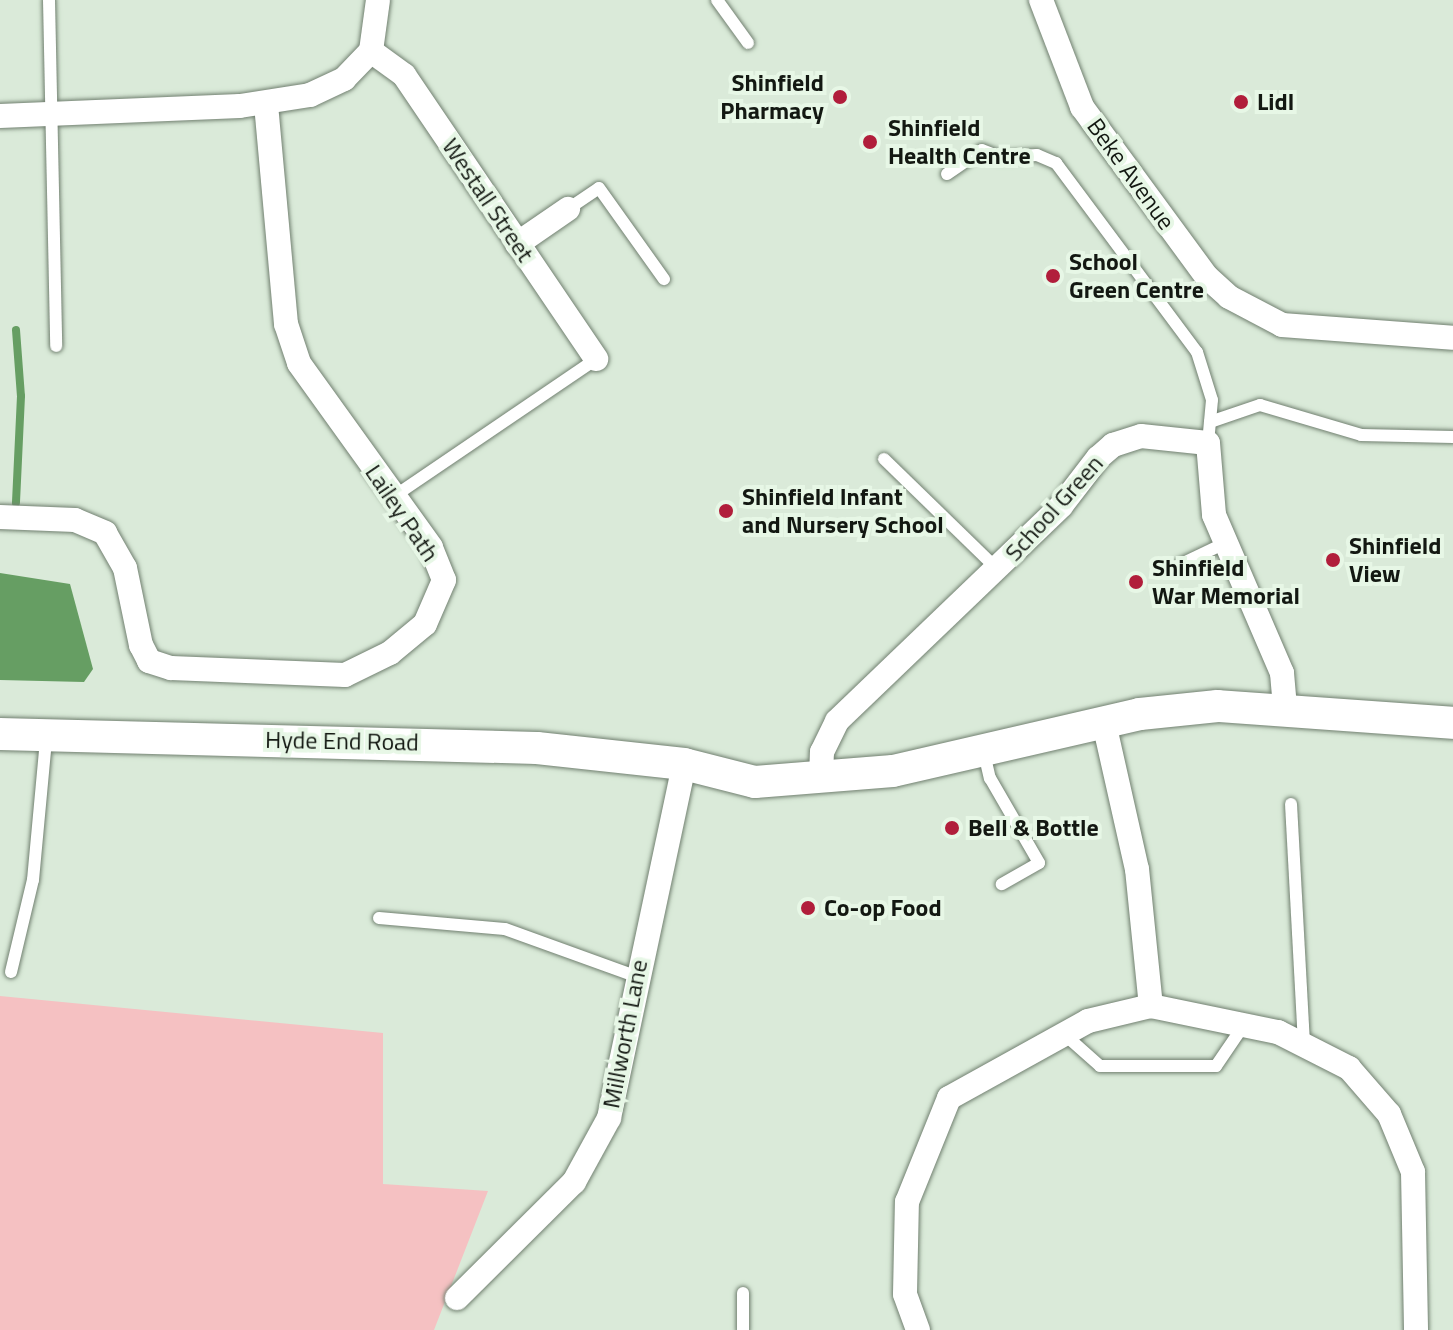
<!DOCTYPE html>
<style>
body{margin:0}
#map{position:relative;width:1453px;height:1330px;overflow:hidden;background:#daead9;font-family:"Titillium Web",sans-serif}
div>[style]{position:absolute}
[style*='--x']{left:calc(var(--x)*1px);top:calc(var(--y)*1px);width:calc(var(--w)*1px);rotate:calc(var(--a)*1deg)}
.green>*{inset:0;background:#f5c1c2}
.water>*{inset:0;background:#669e63}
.stream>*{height:8px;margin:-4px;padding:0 4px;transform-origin:4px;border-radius:4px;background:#669e63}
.roads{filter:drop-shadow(0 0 2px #718070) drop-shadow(0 0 2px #718070)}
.service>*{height:12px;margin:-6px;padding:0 6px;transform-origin:6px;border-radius:6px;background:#fff}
.minor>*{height:24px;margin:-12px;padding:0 12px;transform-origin:12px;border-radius:12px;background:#fff}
.secondary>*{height:32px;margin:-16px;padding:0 16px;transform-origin:16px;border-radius:16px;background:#fff}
.dots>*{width:22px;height:22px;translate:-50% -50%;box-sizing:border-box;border:4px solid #e7f7e6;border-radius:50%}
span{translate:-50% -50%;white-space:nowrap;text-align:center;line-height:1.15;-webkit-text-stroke:8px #e7f7e6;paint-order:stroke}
.poi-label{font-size:24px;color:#131812;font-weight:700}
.right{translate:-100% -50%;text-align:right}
.left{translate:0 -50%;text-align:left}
.street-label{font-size:24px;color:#131812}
</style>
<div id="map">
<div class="green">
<div style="clip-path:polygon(0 996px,383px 1033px,383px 1184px,488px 1191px,434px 1330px,0 1330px)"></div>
</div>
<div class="water">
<div style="clip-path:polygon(0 573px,70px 584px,93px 669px,84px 682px,0 680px)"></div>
</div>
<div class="stream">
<div style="--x:16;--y:330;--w:66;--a:85.7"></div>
<div style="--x:21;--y:396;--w:107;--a:92.7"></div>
</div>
<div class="roads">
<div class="service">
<div style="--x:49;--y:0;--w:346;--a:88.8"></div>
<div style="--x:717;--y:0;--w:53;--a:54.2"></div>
<div style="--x:947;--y:174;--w:42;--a:-34.4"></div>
<div style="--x:982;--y:150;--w:19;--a:21"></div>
<div style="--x:1000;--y:157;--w:37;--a:-3"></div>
<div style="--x:1037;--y:155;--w:21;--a:23"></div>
<div style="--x:1056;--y:163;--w:236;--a:53.3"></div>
<div style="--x:1197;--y:352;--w:50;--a:72.6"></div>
<div style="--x:1212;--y:400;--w:43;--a:95.3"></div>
<div style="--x:568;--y:209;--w:37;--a:-34"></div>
<div style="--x:599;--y:188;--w:112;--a:54.5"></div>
<div style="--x:1210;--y:422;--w:53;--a:-18.8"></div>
<div style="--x:1260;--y:405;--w:105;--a:16.5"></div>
<div style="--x:1361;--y:435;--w:92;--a:1.2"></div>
<div style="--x:884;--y:459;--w:159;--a:44.2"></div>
<div style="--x:393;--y:497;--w:245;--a:-34.2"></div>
<div style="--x:1179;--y:565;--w:49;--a:-25.5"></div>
<div style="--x:984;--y:753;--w:26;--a:77"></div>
<div style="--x:990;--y:778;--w:98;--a:60"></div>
<div style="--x:1039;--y:863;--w:43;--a:150.4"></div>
<div style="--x:1291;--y:804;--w:242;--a:86.9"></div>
<div style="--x:379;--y:918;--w:126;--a:5"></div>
<div style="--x:505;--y:929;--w:138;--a:19.9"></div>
<div style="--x:11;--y:972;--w:95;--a:-76.6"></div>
<div style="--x:33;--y:880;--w:142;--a:-84.7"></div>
<div style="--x:1064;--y:1034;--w:48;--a:41.6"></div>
<div style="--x:1100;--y:1066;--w:116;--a:0"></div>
<div style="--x:1216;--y:1066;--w:50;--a:-55.7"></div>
<div style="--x:743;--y:1293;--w:37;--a:90"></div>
</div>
<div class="minor">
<div style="--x:1041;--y:0;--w:115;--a:69"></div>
<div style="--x:1082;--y:107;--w:211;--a:53.7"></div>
<div style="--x:1207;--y:277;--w:30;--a:42"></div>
<div style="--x:1229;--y:297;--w:60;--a:27.8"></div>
<div style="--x:1282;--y:325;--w:171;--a:4.3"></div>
<div style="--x:371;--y:51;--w:41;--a:36"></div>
<div style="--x:404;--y:75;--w:343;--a:55.9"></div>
<div style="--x:0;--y:116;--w:240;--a:-2.4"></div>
<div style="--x:240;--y:106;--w:71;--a:-8.9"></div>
<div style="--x:310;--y:95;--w:38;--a:-25"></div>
<div style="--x:344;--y:79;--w:39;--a:-46"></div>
<div style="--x:371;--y:51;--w:51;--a:-82.2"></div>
<div style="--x:517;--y:244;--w:62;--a:-34.5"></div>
<div style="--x:0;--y:517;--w:75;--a:2.3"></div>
<div style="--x:75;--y:520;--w:33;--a:23"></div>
<div style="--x:105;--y:533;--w:40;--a:60.3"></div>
<div style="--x:125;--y:568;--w:79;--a:78.3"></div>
<div style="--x:141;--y:645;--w:18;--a:63"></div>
<div style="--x:149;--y:661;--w:23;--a:18"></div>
<div style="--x:171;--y:668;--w:174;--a:2.3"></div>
<div style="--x:345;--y:675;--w:50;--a:-26.1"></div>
<div style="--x:390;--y:653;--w:45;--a:-39.6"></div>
<div style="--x:425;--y:624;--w:48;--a:-66.6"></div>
<div style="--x:444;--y:580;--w:35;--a:-112"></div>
<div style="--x:431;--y:547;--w:226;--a:-125.7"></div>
<div style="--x:299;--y:363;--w:41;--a:-108.4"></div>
<div style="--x:286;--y:324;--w:222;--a:-95.2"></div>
<div style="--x:1104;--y:723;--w:150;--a:77.3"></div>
<div style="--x:1137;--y:869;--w:138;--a:84.2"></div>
<div style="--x:821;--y:779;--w:27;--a:-88"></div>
<div style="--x:822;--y:752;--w:34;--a:-64"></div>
<div style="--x:837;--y:721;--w:310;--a:-43.8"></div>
<div style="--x:1061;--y:506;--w:61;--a:-52.4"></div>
<div style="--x:1098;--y:458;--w:20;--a:-41"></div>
<div style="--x:1113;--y:445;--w:29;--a:-18"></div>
<div style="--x:1141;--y:436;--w:67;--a:6"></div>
<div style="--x:1208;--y:443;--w:72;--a:85.2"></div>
<div style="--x:1214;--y:515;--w:172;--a:66.7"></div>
<div style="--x:1282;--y:673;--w:34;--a:85"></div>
<div style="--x:457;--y:1298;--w:165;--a:-44.8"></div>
<div style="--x:574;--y:1182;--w:73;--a:-61.3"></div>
<div style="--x:609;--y:1118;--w:362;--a:-78"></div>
<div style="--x:918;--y:1330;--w:38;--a:-110"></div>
<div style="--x:905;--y:1294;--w:92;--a:-88.8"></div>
<div style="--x:907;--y:1202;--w:112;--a:-68"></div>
<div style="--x:949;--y:1098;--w:159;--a:-29"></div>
<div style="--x:1088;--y:1021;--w:65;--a:-13.4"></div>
<div style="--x:1151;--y:1006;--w:130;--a:11.6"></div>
<div style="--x:1278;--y:1032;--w:80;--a:26.9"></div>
<div style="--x:1349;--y:1068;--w:61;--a:49"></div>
<div style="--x:1389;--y:1114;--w:63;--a:67.5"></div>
<div style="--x:1413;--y:1172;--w:158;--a:88.9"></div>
</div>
<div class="secondary">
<div style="--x:0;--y:734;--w:537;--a:1.49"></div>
<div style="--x:537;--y:748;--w:148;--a:6.2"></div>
<div style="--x:684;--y:764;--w:73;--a:14.2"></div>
<div style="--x:755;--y:782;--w:138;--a:-4.6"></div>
<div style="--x:893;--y:771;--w:253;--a:-13"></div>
<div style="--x:1140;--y:714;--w:78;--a:-5.9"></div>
<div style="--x:1218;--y:706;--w:236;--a:4.1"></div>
</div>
</div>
<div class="dots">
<div style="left:840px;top:97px;background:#b11e3b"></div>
<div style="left:1241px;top:102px;background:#b11e3b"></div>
<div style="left:870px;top:142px;background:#b11e3b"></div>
<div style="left:1053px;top:276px;background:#b11e3b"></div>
<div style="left:726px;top:511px;background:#b11e3b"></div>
<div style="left:1333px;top:560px;background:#b11e3b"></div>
<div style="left:1136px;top:582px;background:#b11e3b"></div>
<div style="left:952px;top:828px;background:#b11e3b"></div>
<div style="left:808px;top:908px;background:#b11e3b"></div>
</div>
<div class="poi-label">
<span class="right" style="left:824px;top:97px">Shinfield<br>Pharmacy</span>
<span class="left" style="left:1257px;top:102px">Lidl</span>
<span class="left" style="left:888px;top:142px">Shinfield<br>Health Centre</span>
<span class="left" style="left:1069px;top:276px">School<br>Green Centre</span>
<span class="left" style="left:742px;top:511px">Shinfield Infant<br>and Nursery School</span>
<span class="left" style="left:1349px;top:560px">Shinfield<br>View</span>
<span class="left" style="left:1152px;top:582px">Shinfield<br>War Memorial</span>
<span class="left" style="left:968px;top:828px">Bell &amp; Bottle</span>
<span class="left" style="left:824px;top:908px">Co-op Food</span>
</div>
<div class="street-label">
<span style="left:1131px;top:174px;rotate:54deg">Beke Avenue</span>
<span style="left:488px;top:200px;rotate:56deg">Westall Street</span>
<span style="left:1054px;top:508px;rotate:-48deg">School Green</span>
<span style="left:402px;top:513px;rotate:56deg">Lailey Path</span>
<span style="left:342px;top:741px;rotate:1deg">Hyde End Road</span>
<span style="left:625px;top:1034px;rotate:-79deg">Millworth Lane</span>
</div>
</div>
